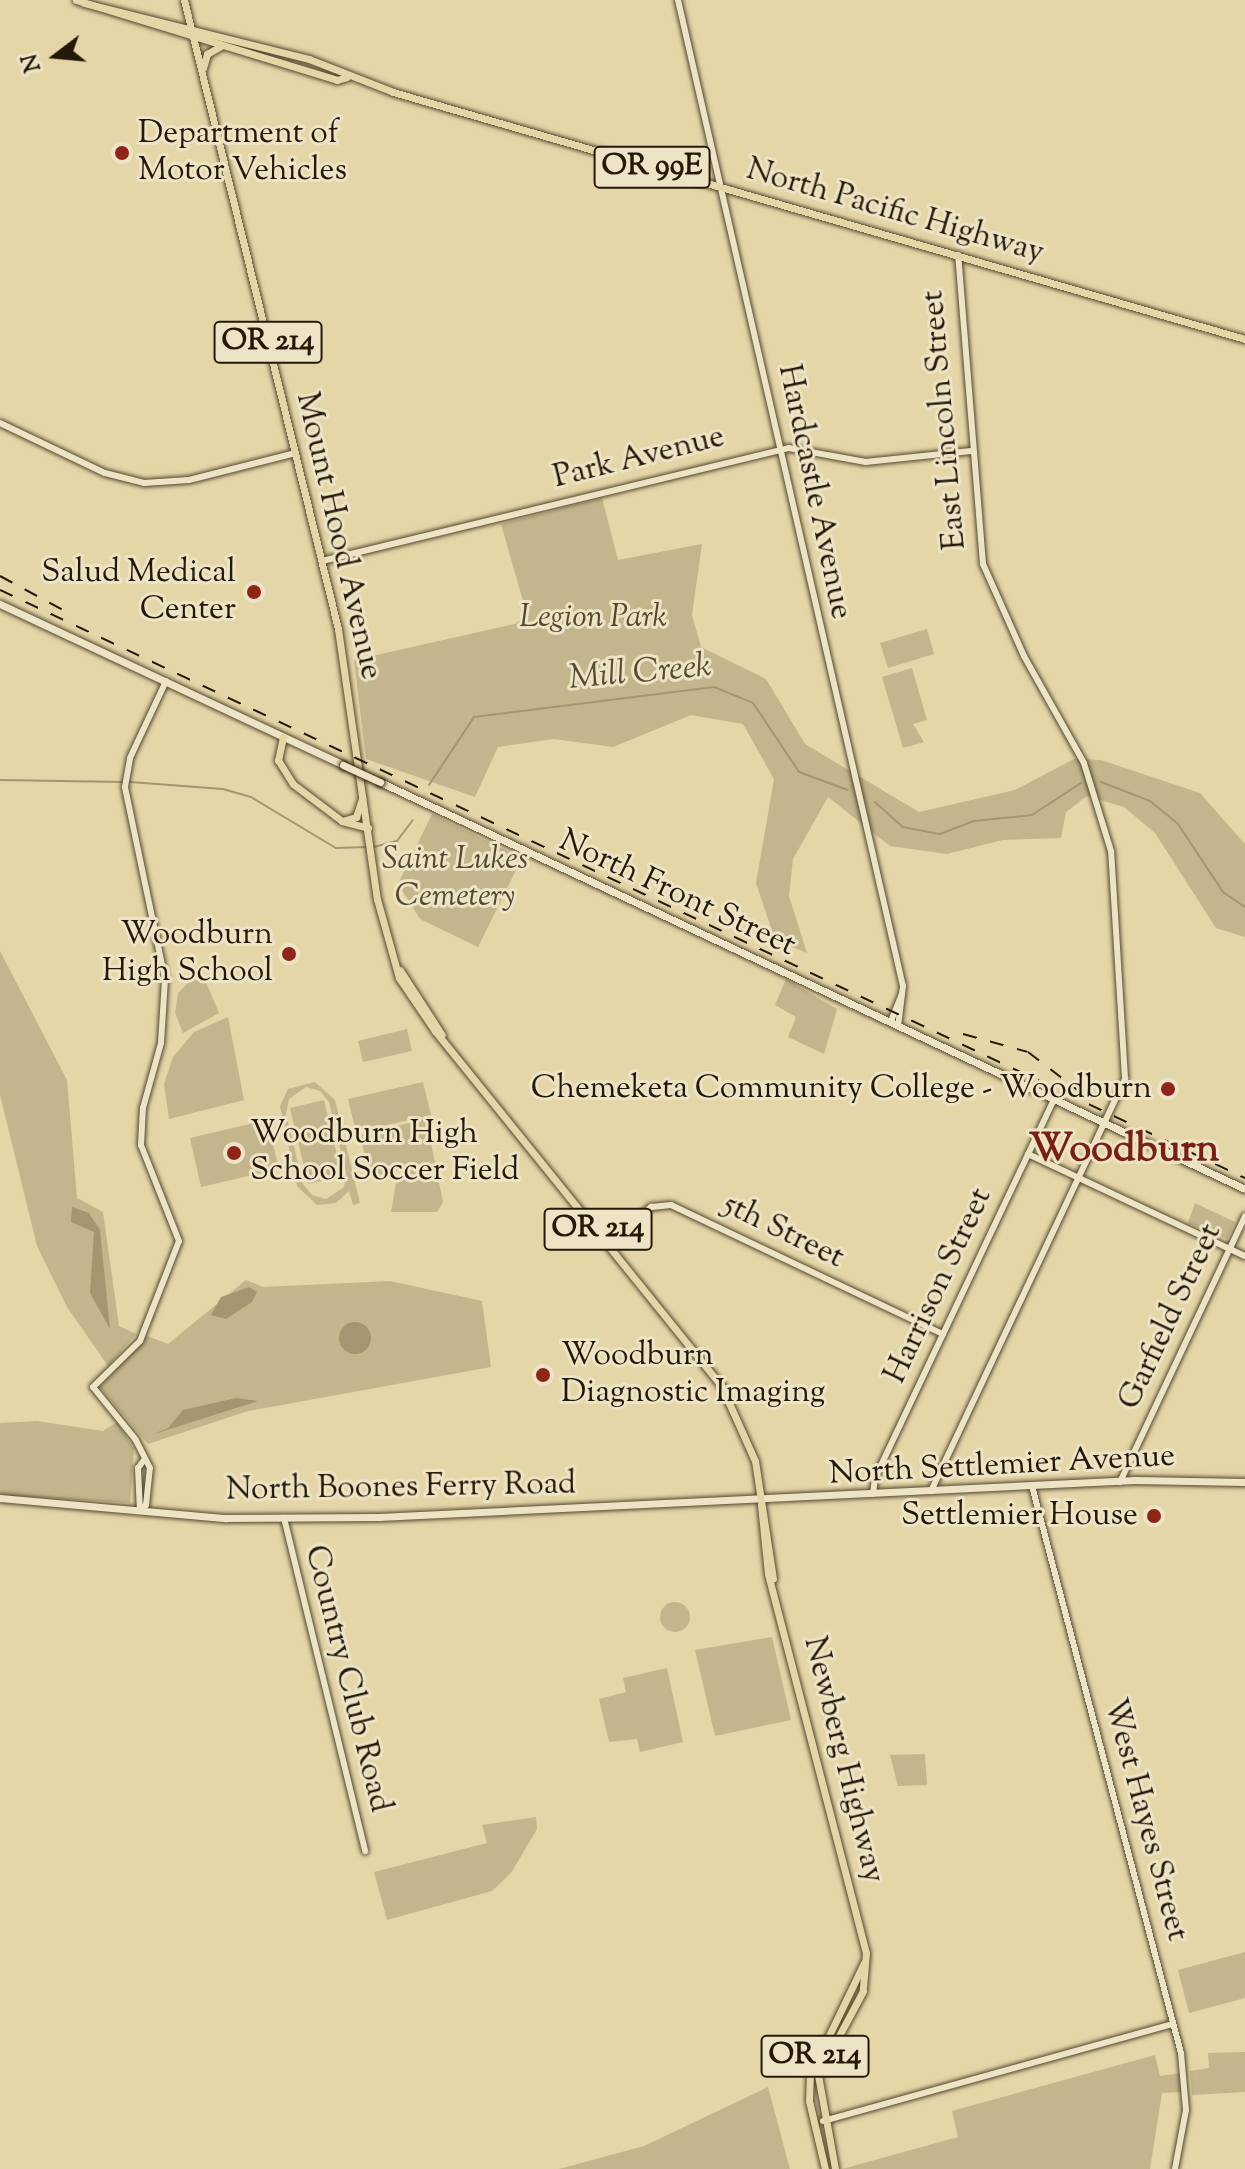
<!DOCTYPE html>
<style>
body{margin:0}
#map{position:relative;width:1245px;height:2169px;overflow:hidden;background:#e4d6a7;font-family:"Sorts Mill Goudy",serif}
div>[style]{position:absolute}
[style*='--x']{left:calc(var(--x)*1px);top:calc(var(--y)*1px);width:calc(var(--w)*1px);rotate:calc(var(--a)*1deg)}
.green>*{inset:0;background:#c3b68c}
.round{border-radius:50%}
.water>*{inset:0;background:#a39671}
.stream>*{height:2px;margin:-1px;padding:0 1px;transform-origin:1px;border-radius:1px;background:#a39671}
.roads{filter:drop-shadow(0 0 2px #544830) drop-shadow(0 0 2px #544830)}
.tertiary>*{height:6px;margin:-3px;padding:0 3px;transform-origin:3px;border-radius:3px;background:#ede4c6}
.secondary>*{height:7px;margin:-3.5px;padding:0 3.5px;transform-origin:3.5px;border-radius:3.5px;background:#ede4c6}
.primary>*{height:7px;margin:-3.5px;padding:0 3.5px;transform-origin:3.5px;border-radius:3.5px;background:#e4d6a7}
.rail>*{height:2px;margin-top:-1px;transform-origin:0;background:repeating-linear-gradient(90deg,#241909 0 14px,transparent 0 28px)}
.bridges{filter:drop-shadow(0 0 2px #241909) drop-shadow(0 0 2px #241909)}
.secondary-bridge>*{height:7px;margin:-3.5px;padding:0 3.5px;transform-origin:3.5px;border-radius:3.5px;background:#ede4c6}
.dots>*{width:22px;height:22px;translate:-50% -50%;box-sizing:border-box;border:4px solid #ede4c6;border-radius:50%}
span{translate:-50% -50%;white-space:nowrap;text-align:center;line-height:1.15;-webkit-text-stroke:6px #ede4c6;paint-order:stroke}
.shield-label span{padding:2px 6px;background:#ede4c6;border:2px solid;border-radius:6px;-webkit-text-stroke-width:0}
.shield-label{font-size:30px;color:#241909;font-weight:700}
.poi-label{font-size:32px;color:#241909}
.left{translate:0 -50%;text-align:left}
.right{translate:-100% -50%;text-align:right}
.street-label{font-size:32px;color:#241909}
.park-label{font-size:32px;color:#544830;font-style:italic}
.water-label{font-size:34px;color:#574b33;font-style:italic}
.district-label{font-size:40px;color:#7a1f14;font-weight:700}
.north{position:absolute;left:16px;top:16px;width:80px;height:80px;-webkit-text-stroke:6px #ede4c6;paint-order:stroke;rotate:254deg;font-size:22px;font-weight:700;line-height:32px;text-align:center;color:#241909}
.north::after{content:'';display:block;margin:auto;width:28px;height:36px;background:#241909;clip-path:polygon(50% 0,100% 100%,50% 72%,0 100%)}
</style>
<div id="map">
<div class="green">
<div style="clip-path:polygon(602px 498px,618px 560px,702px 544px,692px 615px,701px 647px,766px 679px,805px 744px,919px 812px,1015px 790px,1074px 759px,1101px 760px,1200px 793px,1245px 844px,1245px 937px,1216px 928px,1155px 833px,1124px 807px,1087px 796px,1066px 812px,1061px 838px,1003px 840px,947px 854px,890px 846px,828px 797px,793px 859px,789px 896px,807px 953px,775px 940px,756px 883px,774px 779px,743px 724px,691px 715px,613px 747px,554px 739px,498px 747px,475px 797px,366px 759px,354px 660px,515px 624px,527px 615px,501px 524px)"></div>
<div style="clip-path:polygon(927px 629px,934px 654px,888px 668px,880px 643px)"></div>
<div style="clip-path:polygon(912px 668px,927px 720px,913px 724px,924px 742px,903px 748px,882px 677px)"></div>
<div style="clip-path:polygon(432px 814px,522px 858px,478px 947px,420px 919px,398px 884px)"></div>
<div style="clip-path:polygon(0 951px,67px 1080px,77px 1198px,103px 1212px,119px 1326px,136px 1334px,108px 1366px,67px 1307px,37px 1246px,0 1095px)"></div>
<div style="clip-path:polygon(201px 970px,219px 1013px,183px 1033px,175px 1013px,178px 993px)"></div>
<div style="clip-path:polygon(786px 979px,837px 1009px,824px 1054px,788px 1037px,796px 1017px,775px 1005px)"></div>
<div style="clip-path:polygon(228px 1017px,244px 1100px,169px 1119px,164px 1084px,173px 1057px,194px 1032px)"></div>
<div style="clip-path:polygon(407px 1029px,412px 1051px,363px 1062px,358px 1041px)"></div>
<div style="clip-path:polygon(evenodd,315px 1082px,335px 1100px,360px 1203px,353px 1205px,349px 1191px,336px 1203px,317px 1205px,297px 1186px,280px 1106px,288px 1089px,315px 1082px,306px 1087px,320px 1091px,329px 1102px,346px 1173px,344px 1187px,326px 1199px,312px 1195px,303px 1184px,286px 1114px,289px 1099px,306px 1087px)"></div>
<div style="clip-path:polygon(423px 1082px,431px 1115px,356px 1132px,348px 1099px)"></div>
<div style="clip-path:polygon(324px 1100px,342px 1176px,308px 1184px,290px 1108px)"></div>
<div style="clip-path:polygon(426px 1119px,443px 1202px,437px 1212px,391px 1212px,396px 1183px,408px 1168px,370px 1177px,360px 1135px)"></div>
<div style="clip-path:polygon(267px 1120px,279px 1169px,201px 1187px,190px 1138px)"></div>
<div style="clip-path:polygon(1195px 1203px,1235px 1222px,1227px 1239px,1188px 1223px)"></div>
<div style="clip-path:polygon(246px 1280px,263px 1287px,390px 1281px,482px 1301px,491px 1367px,248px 1411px,148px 1444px,100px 1387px,147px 1336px,168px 1344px)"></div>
<div style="clip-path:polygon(37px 1421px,103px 1431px,117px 1422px,134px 1449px,130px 1503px,0 1495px,0 1423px)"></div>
<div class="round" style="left:660px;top:1602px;width:30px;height:30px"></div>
<div style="clip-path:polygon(772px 1637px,791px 1720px,715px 1736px,695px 1650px)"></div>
<div style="clip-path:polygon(667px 1668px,683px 1742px,640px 1752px,637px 1739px,609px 1742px,599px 1699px,626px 1692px,623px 1678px)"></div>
<div style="clip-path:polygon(925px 1754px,927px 1785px,898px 1786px,890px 1755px)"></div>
<div style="clip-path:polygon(536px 1817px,537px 1829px,511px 1873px,492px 1891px,387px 1920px,374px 1872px,487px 1843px,482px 1825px)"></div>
<div style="clip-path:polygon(1245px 1952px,1245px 1998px,1189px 2013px,1178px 1970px)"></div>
<div style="clip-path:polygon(1245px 2052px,1245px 2092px,1192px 2095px,1190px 2071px,1209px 2068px,1208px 2053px)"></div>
<div style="clip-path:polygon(1155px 2055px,1160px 2076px,1181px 2073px,1182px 2092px,1162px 2093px,1150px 2169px,842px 2169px,958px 2137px,952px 2111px)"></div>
<div style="clip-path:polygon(768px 2087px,790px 2169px,559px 2169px,644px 2146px)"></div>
</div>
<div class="water">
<div style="clip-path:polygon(72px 1207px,89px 1213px,100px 1230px,110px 1329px,90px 1293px,94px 1232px,71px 1222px)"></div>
<div style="clip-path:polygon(249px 1287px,257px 1292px,252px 1302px,226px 1319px,211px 1315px,221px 1297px)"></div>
<div class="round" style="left:339px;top:1322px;width:32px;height:32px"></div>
<div style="clip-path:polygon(236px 1398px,258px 1401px,151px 1435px,168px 1428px,183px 1410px)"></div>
</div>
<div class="stream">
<div style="--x:0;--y:780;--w:124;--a:0.9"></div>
<div style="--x:130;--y:782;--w:93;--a:4.3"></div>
<div style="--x:223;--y:789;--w:29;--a:16"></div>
<div style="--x:251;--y:797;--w:99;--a:31"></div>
<div style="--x:336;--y:848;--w:32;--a:-2"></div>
<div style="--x:1101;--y:782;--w:53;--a:21.2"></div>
<div style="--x:1150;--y:801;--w:36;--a:39"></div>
<div style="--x:1178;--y:824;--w:82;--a:56.5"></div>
<div style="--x:1223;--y:892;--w:27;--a:34"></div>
<div style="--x:429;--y:785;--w:82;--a:-56.5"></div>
<div style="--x:474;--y:717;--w:242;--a:-7.1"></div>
<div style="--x:714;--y:687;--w:42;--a:22.3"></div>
<div style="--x:753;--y:703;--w:83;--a:56.3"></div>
<div style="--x:799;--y:772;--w:52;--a:20.2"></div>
<div style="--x:875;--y:802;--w:38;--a:42"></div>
<div style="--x:903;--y:827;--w:38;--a:11"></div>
<div style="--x:940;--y:834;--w:36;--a:-21"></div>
<div style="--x:974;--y:821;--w:58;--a:-5.9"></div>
<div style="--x:1032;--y:815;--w:59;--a:-33.1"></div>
<div style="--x:374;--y:847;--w:24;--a:-15"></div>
<div style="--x:397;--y:841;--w:26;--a:-53"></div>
</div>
<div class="roads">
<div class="tertiary">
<div style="--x:678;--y:0;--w:1011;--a:77.15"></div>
<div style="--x:903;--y:986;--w:38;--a:97"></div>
<div style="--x:0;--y:423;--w:116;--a:25.5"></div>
<div style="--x:105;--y:473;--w:40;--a:14.4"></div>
<div style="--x:144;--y:483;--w:45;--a:-3.8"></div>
<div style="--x:189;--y:480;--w:110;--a:-14.2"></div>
<div style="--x:322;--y:561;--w:480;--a:-13.6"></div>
<div style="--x:789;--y:448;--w:78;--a:10.3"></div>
<div style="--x:866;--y:462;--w:105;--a:-6"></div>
<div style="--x:891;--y:1021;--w:29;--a:-68"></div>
<div style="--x:1028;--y:1154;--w:240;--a:25.2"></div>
<div style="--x:609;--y:1242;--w:55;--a:-39.8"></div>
<div style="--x:651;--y:1207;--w:20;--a:-6"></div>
<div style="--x:671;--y:1205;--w:301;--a:25.4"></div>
<div style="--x:1120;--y:1482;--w:294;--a:-64.8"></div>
<div style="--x:1032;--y:1486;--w:586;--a:75.28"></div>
<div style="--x:1181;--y:2053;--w:57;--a:85"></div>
<div style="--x:1186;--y:2110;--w:60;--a:100.6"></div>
<div style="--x:931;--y:1491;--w:456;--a:-64.8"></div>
<div style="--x:1125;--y:1078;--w:227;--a:-93.5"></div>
<div style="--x:1111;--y:851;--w:92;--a:-107.1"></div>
<div style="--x:1084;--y:763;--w:123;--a:-119.3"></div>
<div style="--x:1024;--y:656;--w:101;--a:-114"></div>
<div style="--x:983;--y:564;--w:310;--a:-94.6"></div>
<div style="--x:873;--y:1494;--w:16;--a:-83"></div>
<div style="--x:875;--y:1478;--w:419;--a:-64.7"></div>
<div style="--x:140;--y:1511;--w:8;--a:-45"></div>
<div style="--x:146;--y:1505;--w:37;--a:-84"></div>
<div style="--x:150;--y:1468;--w:31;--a:-117"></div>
<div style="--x:136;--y:1440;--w:68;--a:-129.1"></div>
<div style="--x:93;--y:1387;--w:66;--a:-44.4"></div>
<div style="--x:140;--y:1341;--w:107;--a:-68.7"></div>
<div style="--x:179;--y:1241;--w:103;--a:-111.6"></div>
<div style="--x:141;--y:1145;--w:37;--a:-87"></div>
<div style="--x:143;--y:1108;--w:67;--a:-74.5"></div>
<div style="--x:161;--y:1043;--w:64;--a:-86.4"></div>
<div style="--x:165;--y:979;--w:196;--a:-101.8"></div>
<div style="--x:125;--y:787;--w:29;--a:-80"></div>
<div style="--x:130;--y:758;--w:85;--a:-64.9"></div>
<div style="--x:140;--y:1511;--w:43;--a:-92.7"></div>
<div style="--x:138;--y:1468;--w:10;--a:-53"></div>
<div style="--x:284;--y:1518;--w:343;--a:76.3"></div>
<div style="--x:823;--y:2121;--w:363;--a:-15.5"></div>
</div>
<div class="secondary">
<div style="--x:0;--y:604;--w:379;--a:25.1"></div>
<div style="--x:380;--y:782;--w:956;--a:25.2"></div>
<div style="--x:0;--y:1498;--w:227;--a:5.1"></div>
<div style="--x:226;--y:1518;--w:153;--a:-0.4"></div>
<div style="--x:379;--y:1517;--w:757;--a:-2.8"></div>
<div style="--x:1135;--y:1480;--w:110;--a:1"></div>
</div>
<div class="primary">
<div style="--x:76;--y:0;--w:273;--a:17"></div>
<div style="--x:337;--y:80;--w:10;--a:-17"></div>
<div style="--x:184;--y:0;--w:648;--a:76.24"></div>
<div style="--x:338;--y:629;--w:273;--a:81.8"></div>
<div style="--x:377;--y:899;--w:82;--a:74.4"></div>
<div style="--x:399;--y:978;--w:64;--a:55.8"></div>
<div style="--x:435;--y:1031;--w:455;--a:51.1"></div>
<div style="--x:721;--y:1385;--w:83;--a:65.9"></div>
<div style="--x:755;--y:1461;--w:119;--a:81.3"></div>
<div style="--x:84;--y:3;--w:232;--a:14"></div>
<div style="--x:309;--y:59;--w:90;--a:21.4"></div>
<div style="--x:393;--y:92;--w:887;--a:16.17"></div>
<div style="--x:203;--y:68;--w:15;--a:-74"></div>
<div style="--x:207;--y:54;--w:16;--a:-30"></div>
<div style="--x:283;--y:737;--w:24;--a:102"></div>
<div style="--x:278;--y:760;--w:28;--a:58"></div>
<div style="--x:293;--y:784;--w:61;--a:37.1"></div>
<div style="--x:342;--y:821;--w:27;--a:15"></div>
<div style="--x:342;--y:821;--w:15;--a:-16"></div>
<div style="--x:356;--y:817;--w:20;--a:-72"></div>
<div style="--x:400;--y:970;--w:77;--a:57.1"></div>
<div style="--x:761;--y:1505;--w:69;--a:84.2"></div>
<div style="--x:768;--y:1574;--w:391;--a:75.5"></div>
<div style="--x:866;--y:1953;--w:38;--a:95"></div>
<div style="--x:863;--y:1991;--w:95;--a:118.2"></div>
<div style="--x:818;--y:2075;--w:96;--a:79.7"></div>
<div style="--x:825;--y:2169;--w:70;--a:-103.2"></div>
<div style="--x:809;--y:2101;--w:26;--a:-88"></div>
<div style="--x:810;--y:2075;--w:124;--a:-64.3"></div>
</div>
</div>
<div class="rail">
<div style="--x:0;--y:576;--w:84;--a:28.4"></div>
<div style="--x:0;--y:590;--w:1377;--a:25.28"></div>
<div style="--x:963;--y:1034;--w:67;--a:15.5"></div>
<div style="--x:1028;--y:1052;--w:71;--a:37.5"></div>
</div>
<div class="bridges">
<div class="secondary-bridge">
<div style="--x:343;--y:765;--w:41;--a:24.7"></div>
</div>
</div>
<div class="dots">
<div style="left:122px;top:153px;background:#8f2418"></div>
<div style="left:254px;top:592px;background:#8f2418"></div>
<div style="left:289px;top:954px;background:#8f2418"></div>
<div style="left:1168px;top:1089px;background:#8f2418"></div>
<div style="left:234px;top:1153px;background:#8f2418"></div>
<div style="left:543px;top:1375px;background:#8f2418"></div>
<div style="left:1154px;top:1516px;background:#8f2418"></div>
</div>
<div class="shield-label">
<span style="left:652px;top:167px">OR 99E</span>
<span style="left:268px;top:342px">OR 214</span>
<span style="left:598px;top:1229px">OR 214</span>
<span style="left:815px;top:2056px">OR 214</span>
</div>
<div class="poi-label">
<span class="left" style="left:138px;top:153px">Department of<br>Motor Vehicles</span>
<span class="right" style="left:236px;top:592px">Salud Medical<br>Center</span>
<span class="right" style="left:273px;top:954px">Woodburn<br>High School</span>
<span class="right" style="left:1152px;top:1089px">Chemeketa Community College - Woodburn</span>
<span class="left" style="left:250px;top:1153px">Woodburn High<br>School Soccer Field</span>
<span class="left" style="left:561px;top:1375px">Woodburn<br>Diagnostic Imaging</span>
<span class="right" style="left:1138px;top:1516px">Settlemier House</span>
</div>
<div class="street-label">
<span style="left:895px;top:212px;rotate:16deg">North Pacific Highway</span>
<span style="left:945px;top:420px;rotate:-95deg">East Lincoln Street</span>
<span style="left:639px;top:458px;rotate:-14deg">Park Avenue</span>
<span style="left:814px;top:492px;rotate:78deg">Hardcastle Avenue</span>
<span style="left:338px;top:536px;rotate:77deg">Mount Hood Avenue</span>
<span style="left:677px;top:894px;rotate:25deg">North Front Street</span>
<span style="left:783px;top:1232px;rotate:26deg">5th Street</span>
<span style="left:939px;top:1286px;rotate:-65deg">Harrison Street</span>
<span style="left:1171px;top:1317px;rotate:-65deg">Garfield Street</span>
<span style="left:1002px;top:1466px;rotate:-3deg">North Settlemier Avenue</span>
<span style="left:401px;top:1488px;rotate:-1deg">North Boones Ferry Road</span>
<span style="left:347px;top:1679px;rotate:76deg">Country Club Road</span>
<span style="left:843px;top:1760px;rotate:76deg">Newberg Highway</span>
<span style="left:1145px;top:1820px;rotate:75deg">West Hayes Street</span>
</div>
<div class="park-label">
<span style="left:593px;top:618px">Legion Park</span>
<span style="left:455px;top:879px">Saint Lukes<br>Cemetery</span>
</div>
<div class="water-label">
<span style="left:640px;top:673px;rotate:-5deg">Mill Creek</span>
</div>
<div class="district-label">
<span style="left:1124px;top:1151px">Woodburn</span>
</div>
<div class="north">N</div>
</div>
